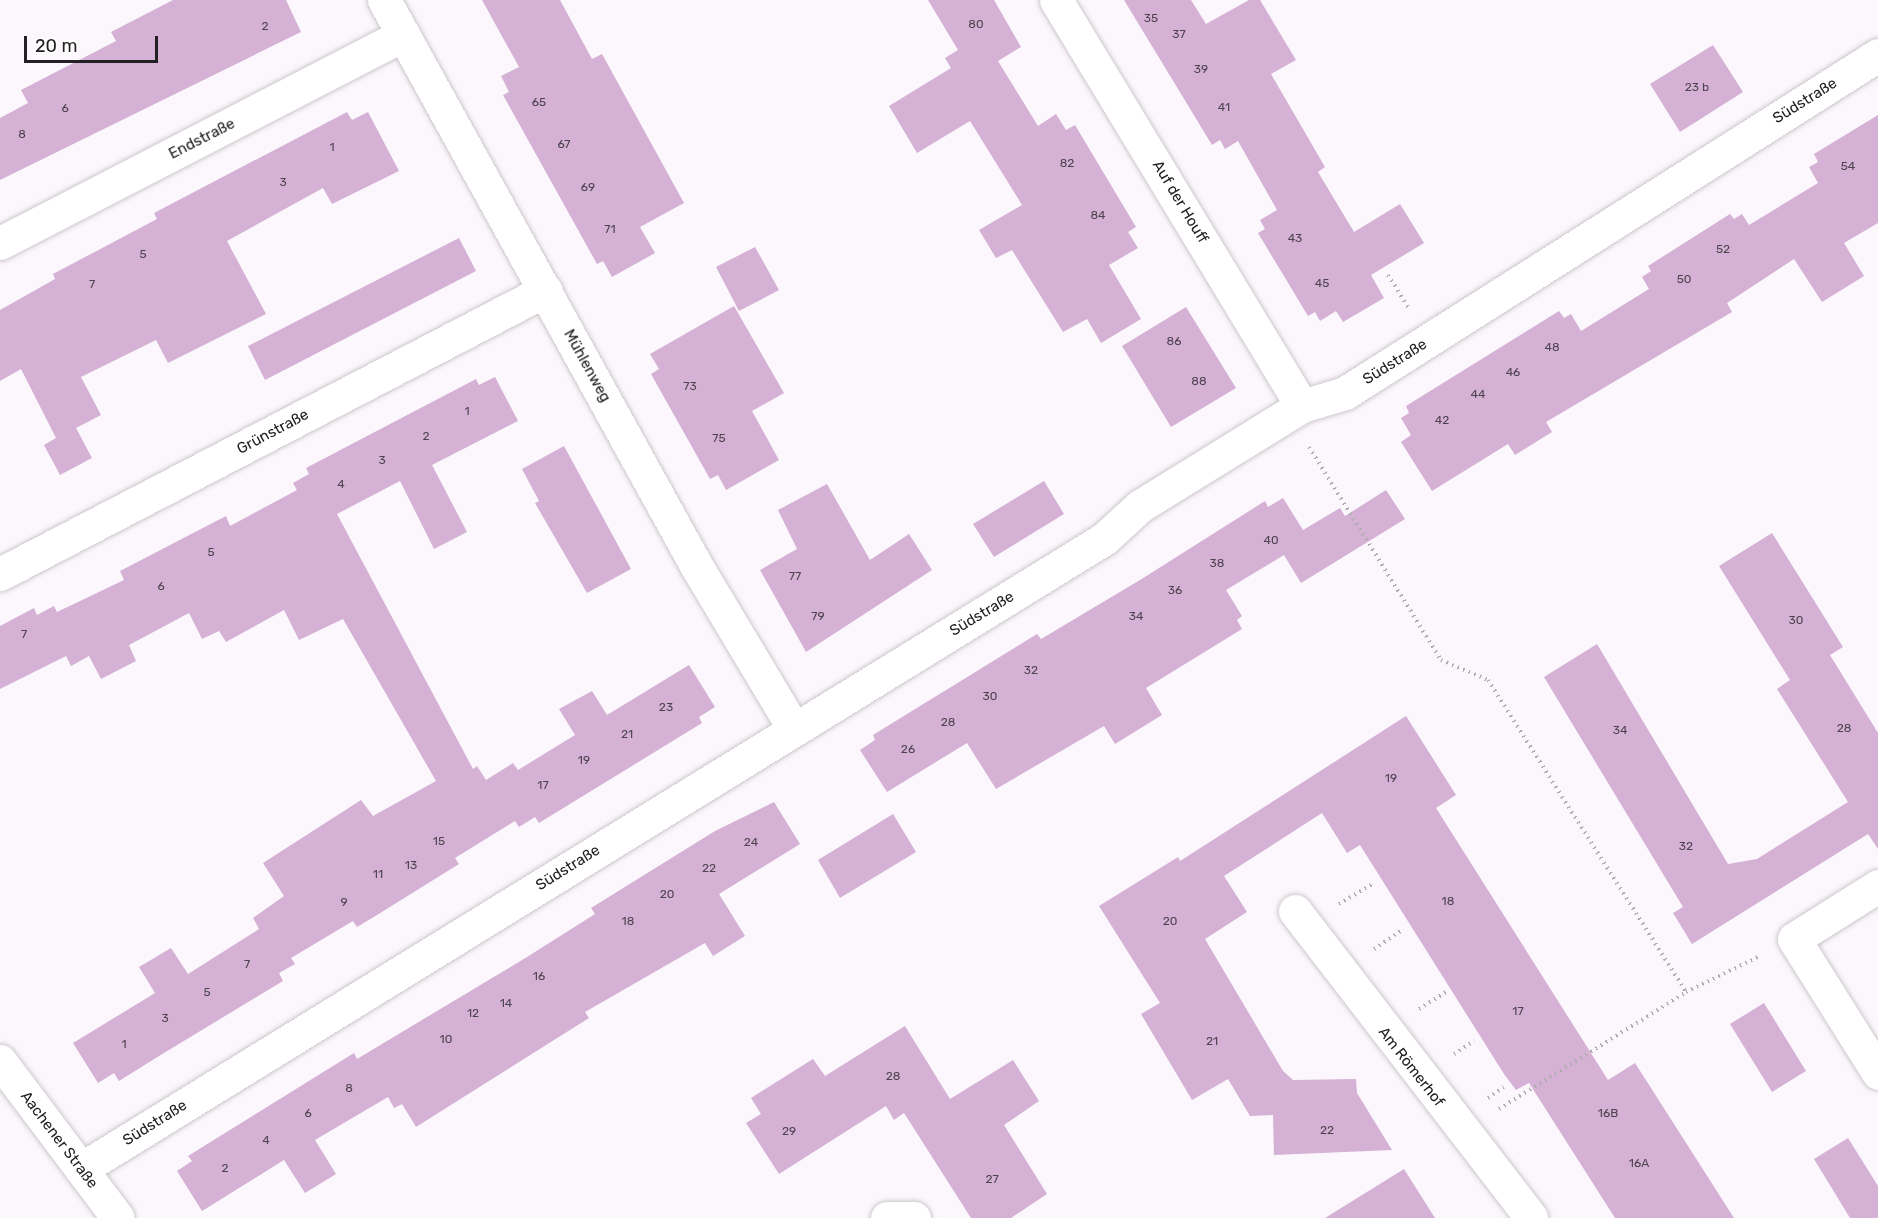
<!DOCTYPE html>
<meta charset="utf-8">
<style>
body{margin:0}
#map{position:relative;width:1878px;height:1218px;overflow:hidden;background:#fcf7fc;font-family:Rubik,sans-serif}
div>[style]{position:absolute}
[style*='--x']{left:calc(var(--x)*1px);top:calc(var(--y)*1px);width:calc(var(--w)*1px);rotate:calc(var(--a)*1deg)}
.building>*{inset:0;background:#d4b1d5}
.path>*{height:4px;margin-top:-2px;transform-origin:0;background:repeating-linear-gradient(90deg,#afabaf 0 1.5px,transparent 0 6px)}
.roads{filter:drop-shadow(0 0 2px #ccc8cd) drop-shadow(0 0 2px #ccc8cd)}
.minor>*{height:33px;margin:-16.5px;padding:0 16.5px;transform-origin:16.5px;border-radius:16.5px;background:#fff}
span{translate:-50% -50%;white-space:nowrap;text-align:center;line-height:1.15;-webkit-text-stroke:4.5px #fff;paint-order:stroke}
.number-label{font-size:12px;color:#4e444f}
.number-label span{-webkit-text-stroke-width:0}
.street-label{font-size:15px;color:#222022}
.scale{position:absolute;left:24px;top:36px;width:134px;height:27px;box-sizing:border-box;border:3px solid #222022;border-top:0;padding-left:8px;font-size:18px;line-height:21px;white-space:nowrap;color:#222022;-webkit-text-stroke:4px #fff;paint-order:stroke}
</style>
<div id="map">
<div class="building">
<div style="clip-path:polygon(173px 0,286px 0,301px 32px,0 180px,0 118px,28px 103px,21px 90px,116px 41px,111px 32px)"></div>
<div style="clip-path:polygon(482px 0,560px 0,592px 59px,602px 54px,684px 203px,640px 227px,655px 253px,612px 277px,603px 261px,597px 264px,503px 95px,509px 92px,501px 76px,519px 67px)"></div>
<div style="clip-path:polygon(928px 0,994px 0,1021px 47px,998px 61px,1038px 126px,1056px 114px,1066px 130px,1075px 125px,1136px 227px,1128px 232px,1138px 248px,1109px 265px,1141px 319px,1101px 343px,1087px 319px,1063px 332px,1012px 250px,996px 258px,979px 230px,1022px 205px,970px 121px,917px 153px,889px 106px,951px 68px,945px 58px,958px 50px)"></div>
<div style="clip-path:polygon(1124px 0,1191px 0,1206px 24px,1249px 0,1260px 0,1296px 60px,1271px 74px,1325px 167px,1318px 172px,1354px 232px,1400px 204px,1424px 243px,1371px 275px,1384px 298px,1343px 322px,1336px 311px,1320px 321px,1315px 312px,1308px 316px,1258px 233px,1265px 229px,1260px 220px,1277px 210px,1238px 141px,1225px 149px,1220px 140px,1212px 145px)"></div>
<div style="clip-path:polygon(1713px 45px,1743px 92px,1680px 132px,1650px 84px)"></div>
<div style="clip-path:polygon(347px 112px,352px 120px,368px 112px,399px 171px,332px 204px,323px 188px,227px 241px,266px 314px,168px 363px,156px 340px,81px 377px,101px 415px,76px 428px,92px 458px,60px 475px,44px 445px,56px 438px,21px 369px,0 381px,0 310px,55px 279px,53px 274px,157px 219px,154px 213px)"></div>
<div style="clip-path:polygon(1878px 115px,1878px 223px,1844px 243px,1864px 276px,1822px 302px,1794px 259px,1727px 303px,1732px 312px,1546px 422px,1552px 432px,1515px 455px,1508px 444px,1432px 491px,1401px 442px,1411px 435px,1401px 418px,1409px 413px,1406px 406px,1559px 311px,1564px 318px,1571px 314px,1581px 331px,1649px 289px,1642px 277px,1651px 271px,1648px 266px,1730px 214px,1734px 219px,1742px 214px,1749px 225px,1818px 183px,1809px 167px,1818px 162px,1814px 154px)"></div>
<div style="clip-path:polygon(459px 238px,476px 271px,265px 380px,248px 346px)"></div>
<div style="clip-path:polygon(755px 247px,779px 290px,739px 311px,716px 267px)"></div>
<div style="clip-path:polygon(734px 306px,784px 393px,752px 411px,779px 460px,726px 490px,718px 475px,710px 479px,651px 374px,659px 369px,650px 354px)"></div>
<div style="clip-path:polygon(1186px 307px,1236px 388px,1171px 427px,1122px 346px)"></div>
<div style="clip-path:polygon(495px 377px,518px 421px,432px 465px,467px 532px,434px 549px,400px 481px,337px 514px,473px 769px,477px 766px,486px 780px,513px 763px,518px 770px,575px 735px,559px 709px,592px 691px,607px 715px,689px 665px,715px 707px,699px 717px,702px 723px,539px 823px,535px 817px,519px 827px,515px 821px,455px 858px,459px 864px,377px 915px,357px 927px,353px 921px,291px 958px,295px 964px,279px 973px,283px 981px,159px 1056px,119px 1081px,114px 1073px,98px 1083px,73px 1043px,155px 993px,139px 967px,171px 948px,188px 974px,259px 929px,253px 918px,284px 896px,263px 863px,361px 800px,373px 816px,436px 781px,343px 619px,299px 640px,284px 610px,226px 642px,219px 631px,202px 639px,189px 613px,129px 645px,136px 661px,101px 679px,89px 656px,71px 666px,66px 656px,0 689px,0 626px,34px 608px,37px 615px,54px 606px,57px 612px,124px 580px,120px 571px,226px 516px,230px 526px,297px 490px,293px 483px,309px 474px,306px 468px,476px 379px,479px 385px)"></div>
<div style="clip-path:polygon(564px 446px,631px 569px,587px 593px,535px 503px,539px 501px,522px 469px)"></div>
<div style="clip-path:polygon(1044px 481px,1064px 514px,994px 557px,973px 524px)"></div>
<div style="clip-path:polygon(827px 484px,870px 560px,909px 534px,932px 570px,806px 652px,760px 570px,797px 549px,778px 510px)"></div>
<div style="clip-path:polygon(1386px 490px,1405px 519px,1301px 583px,1284px 555px,1226px 590px,1242px 616px,1237px 620px,1242px 629px,1146px 688px,1162px 715px,1115px 744px,1104px 726px,996px 789px,967px 743px,887px 792px,860px 750px,875px 740px,873px 735px,1037px 634px,1041px 639px,1140px 580px,1265px 501px,1268px 507px,1283px 498px,1303px 530px,1340px 508px,1345px 516px)"></div>
<div style="clip-path:polygon(1772px 533px,1843px 647px,1830px 655px,1878px 733px,1878px 849px,1868px 834px,1692px 944px,1673px 913px,1683px 907px,1544px 677px,1597px 644px,1728px 864px,1757px 859px,1848px 802px,1777px 689px,1790px 680px,1719px 566px)"></div>
<div style="clip-path:polygon(1406px 716px,1456px 795px,1436px 808px,1608px 1080px,1635px 1063px,1734px 1218px,1615px 1218px,1529px 1083px,1516px 1090px,1504px 1074px,1360px 845px,1347px 853px,1322px 813px,1224px 876px,1247px 912px,1205px 939px,1283px 1071px,1293px 1080px,1356px 1079px,1357px 1093px,1392px 1150px,1274px 1155px,1273px 1115px,1250px 1116px,1228px 1079px,1192px 1100px,1141px 1014px,1160px 1003px,1099px 906px,1178px 857px,1180px 861px)"></div>
<div style="clip-path:polygon(774px 802px,800px 844px,719px 894px,745px 936px,713px 956px,705px 943px,585px 1012px,589px 1018px,416px 1127px,402px 1104px,394px 1108px,388px 1097px,315px 1140px,336px 1174px,305px 1193px,284px 1160px,202px 1211px,177px 1171px,192px 1161px,188px 1156px,354px 1053px,357px 1059px,527px 957px,595px 914px,591px 908px,715px 831px)"></div>
<div style="clip-path:polygon(893px 814px,916px 852px,840px 898px,818px 860px)"></div>
<div style="clip-path:polygon(1764px 1003px,1806px 1071px,1772px 1092px,1730px 1024px)"></div>
<div style="clip-path:polygon(905px 1026px,950px 1099px,1013px 1060px,1039px 1101px,1004px 1125px,1047px 1194px,1011px 1218px,971px 1218px,904px 1113px,894px 1120px,886px 1106px,779px 1174px,746px 1123px,761px 1114px,751px 1098px,813px 1059px,825px 1076px)"></div>
<div style="clip-path:polygon(1848px 1138px,1878px 1186px,1878px 1218px,1850px 1218px,1814px 1159px)"></div>
<div style="clip-path:polygon(1404px 1169px,1435px 1218px,1325px 1218px)"></div>
</div>
<div class="path">
<div style="--x:1388;--y:275;--w:38;--a:58"></div>
<div style="--x:1309;--y:447;--w:251;--a:58.2"></div>
<div style="--x:1441;--y:660;--w:51;--a:23.1"></div>
<div style="--x:1488;--y:680;--w:370;--a:57.6"></div>
<div style="--x:1339;--y:904;--w:41;--a:-31"></div>
<div style="--x:1374;--y:949;--w:32;--a:-34"></div>
<div style="--x:1419;--y:1009;--w:32;--a:-32"></div>
<div style="--x:1454;--y:1054;--w:24;--a:-33"></div>
<div style="--x:1488;--y:1098;--w:19;--a:-35"></div>
<div style="--x:1499;--y:1109;--w:221;--a:-32"></div>
<div style="--x:1686;--y:992;--w:80;--a:-25.9"></div>
</div>
<div class="roads">
<div class="minor">
<div style="--x:384;--y:0;--w:648;--a:61.1"></div>
<div style="--x:697;--y:567;--w:189;--a:59.1"></div>
<div style="--x:1056;--y:0;--w:475;--a:58.8"></div>
<div style="--x:0;--y:243;--w:454;--a:-27.3"></div>
<div style="--x:0;--y:574;--w:615;--a:-27.48"></div>
<div style="--x:1878;--y:886;--w:99;--a:147.8"></div>
<div style="--x:1794;--y:939;--w:158;--a:57.9"></div>
<div style="--x:1295;--y:911;--w:387;--a:52.4"></div>
<div style="--x:0;--y:1061;--w:196;--a:53.1"></div>
<div style="--x:81;--y:1169;--w:1201;--a:-31.63"></div>
<div style="--x:1104;--y:539;--w:49;--a:-42.5"></div>
<div style="--x:1140;--y:506;--w:190;--a:-31.7"></div>
<div style="--x:1302;--y:406;--w:45;--a:-16.8"></div>
<div style="--x:1345;--y:393;--w:631;--a:-32.38"></div>
<div style="--x:887;--y:1218;--w:27;--a:0"></div>
</div>
</div>
<div class="number-label">
<span style="left:1151px;top:19px">35</span>
<span style="left:976px;top:25px">80</span>
<span style="left:265px;top:27px">2</span>
<span style="left:1179px;top:35px">37</span>
<span style="left:1201px;top:70px">39</span>
<span style="left:1697px;top:88px">23 b</span>
<span style="left:539px;top:103px">65</span>
<span style="left:1224px;top:108px">41</span>
<span style="left:65px;top:109px">6</span>
<span style="left:22px;top:135px">8</span>
<span style="left:564px;top:145px">67</span>
<span style="left:332px;top:148px">1</span>
<span style="left:1067px;top:164px">82</span>
<span style="left:1848px;top:167px">54</span>
<span style="left:283px;top:183px">3</span>
<span style="left:588px;top:188px">69</span>
<span style="left:1098px;top:216px">84</span>
<span style="left:610px;top:230px">71</span>
<span style="left:1295px;top:239px">43</span>
<span style="left:1723px;top:250px">52</span>
<span style="left:143px;top:255px">5</span>
<span style="left:1684px;top:280px">50</span>
<span style="left:1322px;top:284px">45</span>
<span style="left:92px;top:285px">7</span>
<span style="left:1174px;top:342px">86</span>
<span style="left:1552px;top:348px">48</span>
<span style="left:1513px;top:373px">46</span>
<span style="left:1199px;top:382px">88</span>
<span style="left:690px;top:387px">73</span>
<span style="left:1478px;top:395px">44</span>
<span style="left:467px;top:412px">1</span>
<span style="left:1442px;top:421px">42</span>
<span style="left:426px;top:437px">2</span>
<span style="left:719px;top:439px">75</span>
<span style="left:382px;top:461px">3</span>
<span style="left:341px;top:485px">4</span>
<span style="left:1271px;top:541px">40</span>
<span style="left:211px;top:553px">5</span>
<span style="left:1217px;top:564px">38</span>
<span style="left:795px;top:577px">77</span>
<span style="left:161px;top:587px">6</span>
<span style="left:1175px;top:591px">36</span>
<span style="left:818px;top:617px">79</span>
<span style="left:1136px;top:617px">34</span>
<span style="left:1796px;top:621px">30</span>
<span style="left:24px;top:635px">7</span>
<span style="left:1031px;top:671px">32</span>
<span style="left:990px;top:697px">30</span>
<span style="left:666px;top:708px">23</span>
<span style="left:948px;top:723px">28</span>
<span style="left:1844px;top:729px">28</span>
<span style="left:1620px;top:731px">34</span>
<span style="left:627px;top:735px">21</span>
<span style="left:908px;top:750px">26</span>
<span style="left:584px;top:761px">19</span>
<span style="left:1391px;top:779px">19</span>
<span style="left:543px;top:786px">17</span>
<span style="left:439px;top:842px">15</span>
<span style="left:751px;top:843px">24</span>
<span style="left:1686px;top:847px">32</span>
<span style="left:411px;top:866px">13</span>
<span style="left:709px;top:869px">22</span>
<span style="left:378px;top:875px">11</span>
<span style="left:667px;top:895px">20</span>
<span style="left:1448px;top:902px">18</span>
<span style="left:344px;top:903px">9</span>
<span style="left:628px;top:922px">18</span>
<span style="left:1170px;top:922px">20</span>
<span style="left:247px;top:965px">7</span>
<span style="left:539px;top:977px">16</span>
<span style="left:207px;top:993px">5</span>
<span style="left:506px;top:1004px">14</span>
<span style="left:1518px;top:1012px">17</span>
<span style="left:473px;top:1014px">12</span>
<span style="left:165px;top:1019px">3</span>
<span style="left:446px;top:1040px">10</span>
<span style="left:1212px;top:1042px">21</span>
<span style="left:124px;top:1045px">1</span>
<span style="left:893px;top:1077px">28</span>
<span style="left:349px;top:1089px">8</span>
<span style="left:308px;top:1114px">6</span>
<span style="left:1608px;top:1114px">16B</span>
<span style="left:1327px;top:1131px">22</span>
<span style="left:789px;top:1132px">29</span>
<span style="left:266px;top:1141px">4</span>
<span style="left:1639px;top:1164px">16A</span>
<span style="left:225px;top:1169px">2</span>
<span style="left:992px;top:1180px">27</span>
</div>
<div class="street-label">
<span style="left:1805px;top:101px;rotate:-32deg">Südstraße</span>
<span style="left:202px;top:139px;rotate:-27deg">Endstraße</span>
<span style="left:1180px;top:202px;rotate:59deg">Auf der Houff</span>
<span style="left:1395px;top:362px;rotate:-32deg">Südstraße</span>
<span style="left:587px;top:366px;rotate:61deg">Mühlenweg</span>
<span style="left:273px;top:432px;rotate:-28deg">Grünstraße</span>
<span style="left:982px;top:614px;rotate:-31deg">Südstraße</span>
<span style="left:568px;top:868px;rotate:-32deg">Südstraße</span>
<span style="left:1411px;top:1067px;rotate:52deg">Am Römerhof</span>
<span style="left:155px;top:1123px;rotate:-32deg">Südstraße</span>
<span style="left:59px;top:1140px;rotate:53deg">Aachener Straße</span>
</div>
<div class="scale">20 m</div>
</div>
